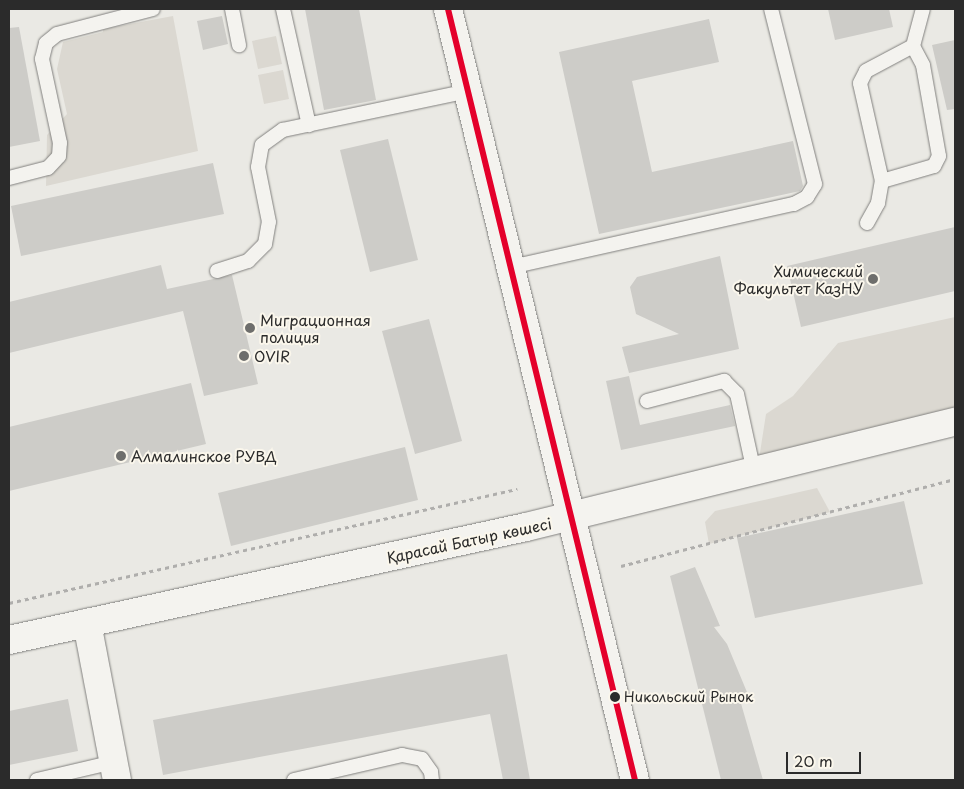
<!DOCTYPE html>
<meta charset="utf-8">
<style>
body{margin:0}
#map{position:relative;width:964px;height:789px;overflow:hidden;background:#eae9e4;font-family:"Playpen Sans",sans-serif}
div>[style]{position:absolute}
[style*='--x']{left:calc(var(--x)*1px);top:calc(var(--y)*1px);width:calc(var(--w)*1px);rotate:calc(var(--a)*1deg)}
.green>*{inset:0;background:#dbd8d1}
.building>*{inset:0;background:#cdccc8}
.path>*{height:3px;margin-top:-1.5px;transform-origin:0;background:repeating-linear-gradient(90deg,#afaeac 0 4px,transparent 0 8px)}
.roads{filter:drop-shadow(0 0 1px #81807e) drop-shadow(0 0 1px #81807e)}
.lane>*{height:14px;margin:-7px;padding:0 7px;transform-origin:7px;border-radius:7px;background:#f4f3ef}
.street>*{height:28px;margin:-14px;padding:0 14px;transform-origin:14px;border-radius:14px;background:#f4f3ef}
.secondary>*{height:28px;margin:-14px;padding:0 14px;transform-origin:14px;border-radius:14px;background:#f4f3ef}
.bus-1>*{height:6px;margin:-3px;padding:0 3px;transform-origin:3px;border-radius:3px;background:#e4002b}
.dots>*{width:14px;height:14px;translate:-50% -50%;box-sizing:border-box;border:2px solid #fbf7ec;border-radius:50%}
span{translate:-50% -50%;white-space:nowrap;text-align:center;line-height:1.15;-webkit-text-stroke:4px #fbf7ec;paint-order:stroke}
.bus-label{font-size:14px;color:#2b2b2b}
.left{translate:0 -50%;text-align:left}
.poi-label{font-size:15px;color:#2b2b2b}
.right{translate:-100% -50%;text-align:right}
.street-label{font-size:15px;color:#2b2b2b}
.frame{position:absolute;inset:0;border:10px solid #2b2b2b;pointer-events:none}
.scale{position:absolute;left:786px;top:752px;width:75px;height:22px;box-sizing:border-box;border:2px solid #2b2b2b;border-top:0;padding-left:6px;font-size:15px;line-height:18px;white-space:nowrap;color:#2b2b2b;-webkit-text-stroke:4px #fbf7ec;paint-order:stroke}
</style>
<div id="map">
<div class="green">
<div style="clip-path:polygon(173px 16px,198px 151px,46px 186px,47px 135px,67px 114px,57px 69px,63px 42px,103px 32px,103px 29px)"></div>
<div style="clip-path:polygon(276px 36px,282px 64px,258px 69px,252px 41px)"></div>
<div style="clip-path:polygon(283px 70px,289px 99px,264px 104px,258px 75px)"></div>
<div style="clip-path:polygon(955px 317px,955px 407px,759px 459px,766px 414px,793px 396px,838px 343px)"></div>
<div style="clip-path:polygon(817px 488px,830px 512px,709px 544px,705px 522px,715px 511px)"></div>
</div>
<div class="building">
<div style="clip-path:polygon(305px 9px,359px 9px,376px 100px,324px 110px)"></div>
<div style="clip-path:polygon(828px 9px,889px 9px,893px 27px,835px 40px)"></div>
<div style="clip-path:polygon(222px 16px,228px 44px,203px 50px,197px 21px)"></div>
<div style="clip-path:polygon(709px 19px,719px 62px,632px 81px,652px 172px,793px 141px,803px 186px,800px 191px,599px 234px,559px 52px)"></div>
<div style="clip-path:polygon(19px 27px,40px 141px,9px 147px,9px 28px)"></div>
<div style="clip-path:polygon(955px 40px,955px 109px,947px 110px,932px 45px)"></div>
<div style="clip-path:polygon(388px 139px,418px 260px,370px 272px,340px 150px)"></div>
<div style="clip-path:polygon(213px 163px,224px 214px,21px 256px,11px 206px)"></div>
<div style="clip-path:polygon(955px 227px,955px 291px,801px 327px,787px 266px)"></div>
<div style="clip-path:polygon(720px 256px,739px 349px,629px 373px,622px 347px,679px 334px,636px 314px,630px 287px,637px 277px)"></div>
<div style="clip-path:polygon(161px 265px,167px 289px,232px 275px,258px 384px,204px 396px,183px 311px,9px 353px,9px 302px)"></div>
<div style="clip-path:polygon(429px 319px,462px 441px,415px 454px,382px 331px)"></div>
<div style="clip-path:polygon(629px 376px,640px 425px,730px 405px,735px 426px,621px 450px,606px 381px)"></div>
<div style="clip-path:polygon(191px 383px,206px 444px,9px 491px,9px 427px)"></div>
<div style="clip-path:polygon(405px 447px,418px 500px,231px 546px,218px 493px)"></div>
<div style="clip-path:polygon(904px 501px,923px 584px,755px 618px,737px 538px)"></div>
<div style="clip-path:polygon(695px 567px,720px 626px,714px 627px,727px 644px,749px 697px,740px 700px,763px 780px,721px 780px,670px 576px)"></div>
<div style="clip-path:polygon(507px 654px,530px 780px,503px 780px,490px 714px,163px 775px,153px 720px)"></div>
<div style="clip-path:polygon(68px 699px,78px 751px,9px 765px,9px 711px)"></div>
</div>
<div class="path">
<div style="--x:621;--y:566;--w:345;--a:-14.6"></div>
<div style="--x:9;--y:603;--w:521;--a:-12.65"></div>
</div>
<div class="roads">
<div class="lane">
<div style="--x:232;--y:9;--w:37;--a:79"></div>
<div style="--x:283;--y:9;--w:119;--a:77.4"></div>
<div style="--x:9;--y:178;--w:40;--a:-14.4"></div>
<div style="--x:48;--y:168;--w:16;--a:-47"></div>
<div style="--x:59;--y:156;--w:13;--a:-86"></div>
<div style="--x:60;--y:143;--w:86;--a:-102.1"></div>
<div style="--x:42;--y:59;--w:16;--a:-76"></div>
<div style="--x:46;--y:43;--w:14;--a:-39"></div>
<div style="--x:57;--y:34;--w:99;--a:-14.6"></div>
<div style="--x:882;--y:181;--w:54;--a:-16.1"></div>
<div style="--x:934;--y:166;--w:11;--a:-63"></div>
<div style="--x:939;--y:156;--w:92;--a:-100"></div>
<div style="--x:923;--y:65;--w:21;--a:-118"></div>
<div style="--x:867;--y:223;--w:23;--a:-61"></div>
<div style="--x:878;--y:203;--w:22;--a:-80"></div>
<div style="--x:882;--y:181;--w:100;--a:-102.7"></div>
<div style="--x:860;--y:83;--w:13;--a:-63"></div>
<div style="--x:866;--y:71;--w:53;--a:-28"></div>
<div style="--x:913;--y:46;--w:38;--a:-75"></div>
<div style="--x:511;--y:267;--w:290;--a:-12.6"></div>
<div style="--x:794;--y:204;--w:15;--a:-28"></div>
<div style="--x:807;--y:197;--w:15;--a:-58"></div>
<div style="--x:815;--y:184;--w:180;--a:-104.1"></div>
<div style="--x:217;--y:271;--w:33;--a:-18"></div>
<div style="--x:248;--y:261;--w:24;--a:-45"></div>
<div style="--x:265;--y:244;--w:22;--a:-80"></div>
<div style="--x:269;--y:222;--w:56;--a:-101.3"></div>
<div style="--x:258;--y:167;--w:22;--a:-80"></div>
<div style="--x:262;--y:145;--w:26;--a:-36"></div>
<div style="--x:283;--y:130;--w:189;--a:-11.9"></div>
<div style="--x:647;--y:401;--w:80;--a:-14.6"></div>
<div style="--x:724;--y:381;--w:18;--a:45"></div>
<div style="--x:737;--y:394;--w:80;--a:77.7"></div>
<div style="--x:37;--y:780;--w:79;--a:-13.2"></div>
<div style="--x:294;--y:780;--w:111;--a:-13"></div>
<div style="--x:402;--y:755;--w:20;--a:11"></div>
<div style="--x:422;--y:759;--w:16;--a:55"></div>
<div style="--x:431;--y:772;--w:8;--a:83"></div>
</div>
<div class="street">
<div style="--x:87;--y:623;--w:160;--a:79.2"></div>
</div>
<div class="secondary">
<div style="--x:448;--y:9;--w:793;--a:76.37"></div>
<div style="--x:9;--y:640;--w:529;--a:-12.33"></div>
<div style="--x:526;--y:527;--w:442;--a:-13.8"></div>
</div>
</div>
<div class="bus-1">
<div style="--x:448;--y:9;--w:793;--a:76.37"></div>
</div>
<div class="dots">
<div style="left:873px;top:279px;background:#6e6e6c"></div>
<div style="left:250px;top:328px;background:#6e6e6c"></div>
<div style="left:244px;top:356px;background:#6e6e6c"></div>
<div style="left:121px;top:456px;background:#6e6e6c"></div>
<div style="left:615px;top:697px;background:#2b2b2b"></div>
</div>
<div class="bus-label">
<span class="left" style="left:624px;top:697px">Никольский Рынок</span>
</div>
<div class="poi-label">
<span class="right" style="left:863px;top:279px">Химический<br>Факультет КазНУ</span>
<span class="left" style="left:260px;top:328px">Миграционная<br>полиция</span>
<span class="left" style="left:254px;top:356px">OVIR</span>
<span class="left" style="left:131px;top:456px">Алмалинское РУВД</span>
</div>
<div class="street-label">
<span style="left:469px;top:540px;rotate:-12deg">Қарасай Батыр көшесі</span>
</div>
<div class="frame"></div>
<div class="scale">20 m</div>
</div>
